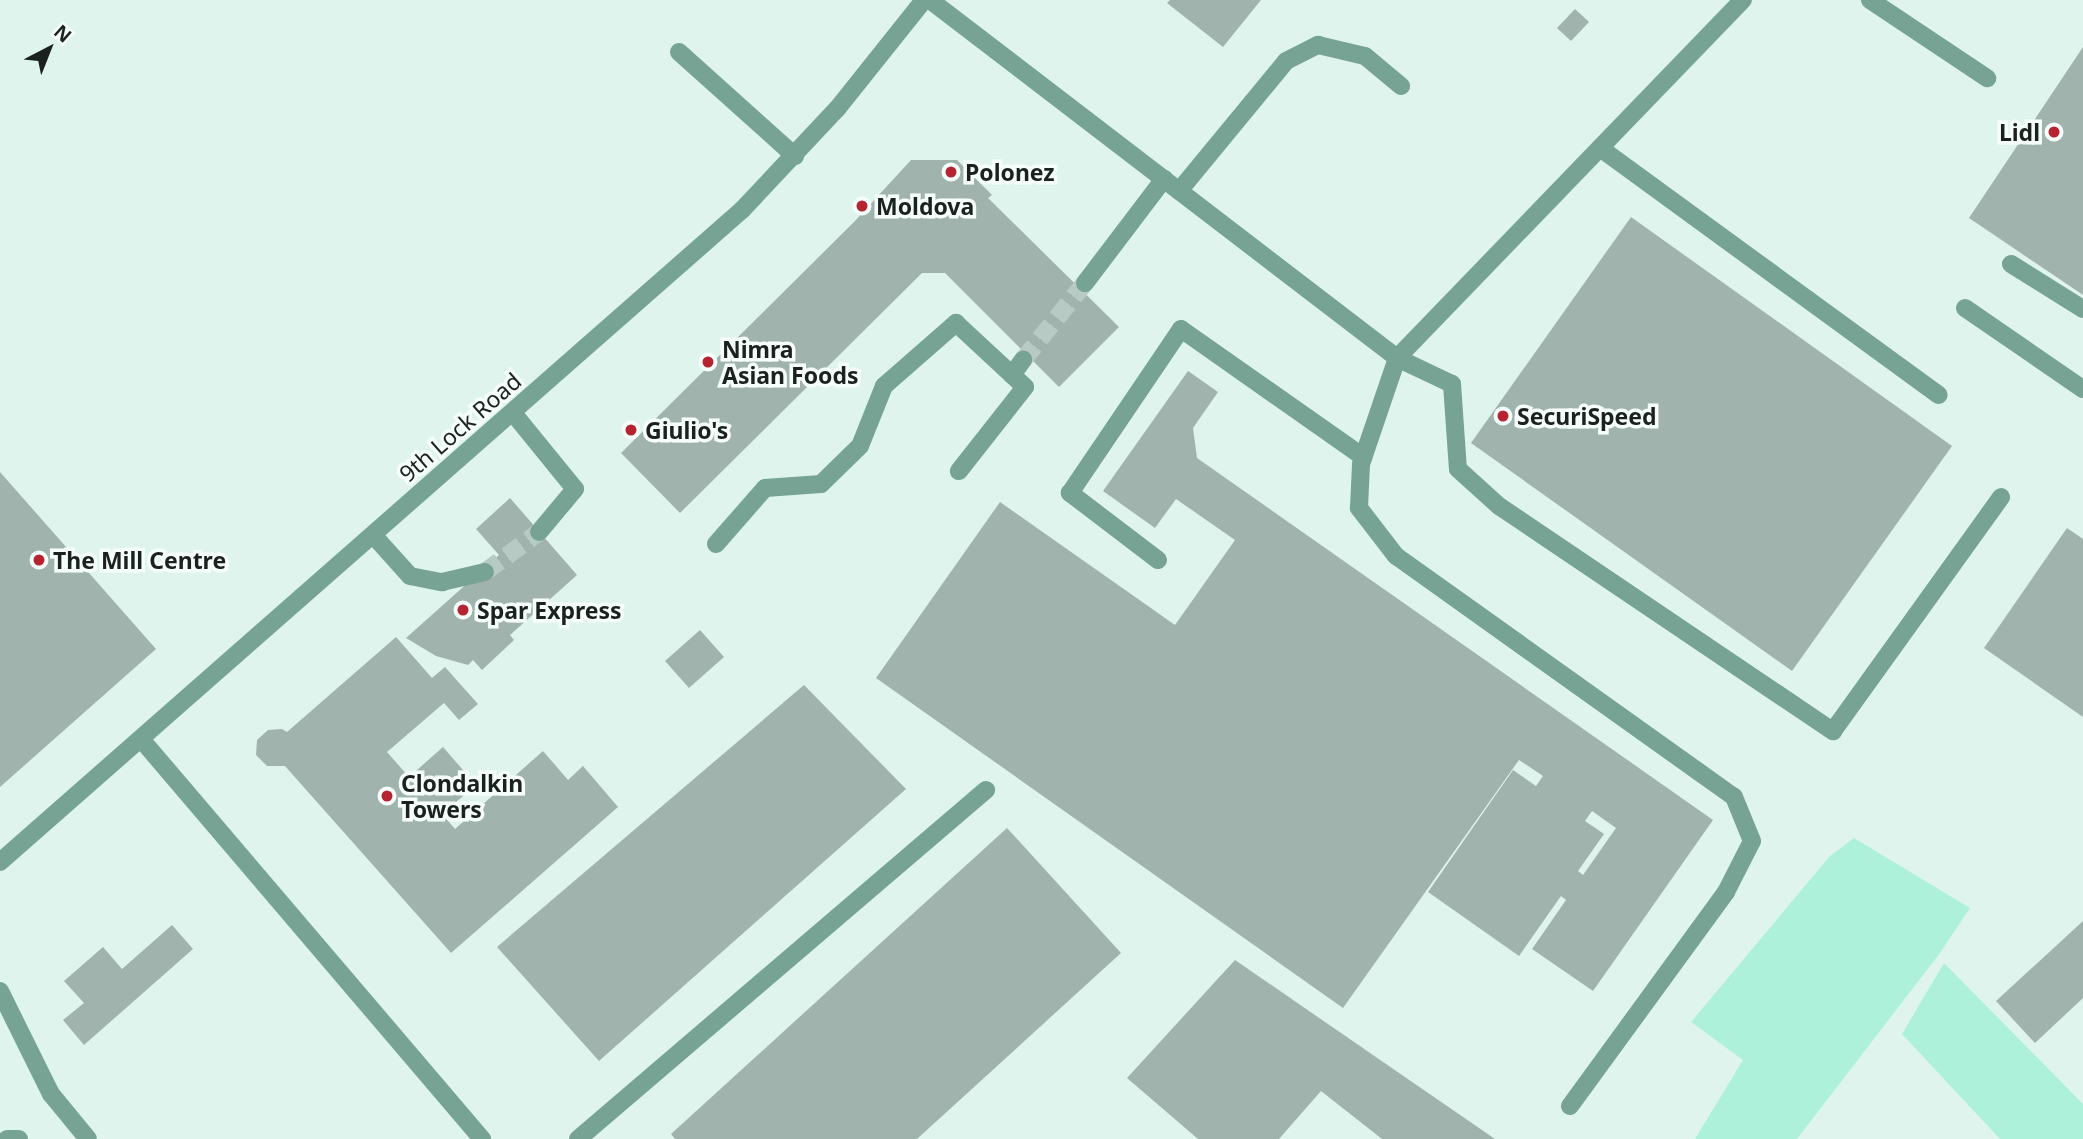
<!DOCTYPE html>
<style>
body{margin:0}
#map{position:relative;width:2083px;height:1139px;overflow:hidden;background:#dff4ed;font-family:"Noto Sans",sans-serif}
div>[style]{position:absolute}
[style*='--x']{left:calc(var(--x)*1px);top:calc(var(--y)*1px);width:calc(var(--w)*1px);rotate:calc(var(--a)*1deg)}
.green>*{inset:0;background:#aef1db}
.building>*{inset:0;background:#a0b4ad}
.minor-tunnel>*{height:18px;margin-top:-9px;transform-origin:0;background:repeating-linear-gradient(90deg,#b8cac4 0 18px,transparent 0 27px)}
.minor>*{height:18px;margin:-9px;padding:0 9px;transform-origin:9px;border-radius:9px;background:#76a394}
.dots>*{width:19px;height:19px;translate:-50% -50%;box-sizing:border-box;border:4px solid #f6fefb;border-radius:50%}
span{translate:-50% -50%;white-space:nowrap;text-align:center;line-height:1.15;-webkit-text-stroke:7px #f6fefb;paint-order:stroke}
.poi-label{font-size:23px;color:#1a211f;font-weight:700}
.right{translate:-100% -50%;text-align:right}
.left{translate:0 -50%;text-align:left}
.street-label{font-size:23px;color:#1a211f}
.north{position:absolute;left:14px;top:14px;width:70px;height:70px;-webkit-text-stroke:5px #f6fefb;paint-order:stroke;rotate:42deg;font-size:19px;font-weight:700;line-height:28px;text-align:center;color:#1a211f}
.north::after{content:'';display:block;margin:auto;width:24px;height:32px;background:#1a211f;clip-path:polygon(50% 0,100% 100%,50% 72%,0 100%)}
</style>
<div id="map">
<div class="green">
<div style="clip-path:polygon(1854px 838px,1970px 908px,1940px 953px,1797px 1139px,1695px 1139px,1743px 1060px,1691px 1022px,1830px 856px)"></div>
<div style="clip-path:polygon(1944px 963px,2083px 1104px,2083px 1139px,2000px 1139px,1902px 1034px)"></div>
</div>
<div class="building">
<div style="clip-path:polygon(1170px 0,1261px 0,1223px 47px,1167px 3px)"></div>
<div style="clip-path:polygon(1575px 9px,1589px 22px,1571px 41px,1557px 28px)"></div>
<div style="clip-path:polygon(2083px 47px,2083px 295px,1969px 218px)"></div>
<div style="clip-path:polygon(911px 160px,957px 160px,992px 195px,988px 198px,1119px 327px,1059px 387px,945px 273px,922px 273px,680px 513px,621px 453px,854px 222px)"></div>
<div style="clip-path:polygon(1631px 217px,1952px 446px,1792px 671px,1471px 443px)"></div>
<div style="clip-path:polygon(evenodd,1188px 371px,1218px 392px,1193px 428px,1197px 458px,1713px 820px,1593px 991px,1532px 949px,1566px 900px,1561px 896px,1519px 956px,1428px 892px,1513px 770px,1536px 786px,1543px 776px,1519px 760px,1343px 1008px,876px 678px,1000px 502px,1175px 625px,1235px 540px,1176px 499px,1155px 528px,1103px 491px,1188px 371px,1592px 811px,1616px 828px,1583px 875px,1578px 871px,1604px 834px,1585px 821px,1592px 811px)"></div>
<div style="clip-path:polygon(0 472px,156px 649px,0 787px)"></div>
<div style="clip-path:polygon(510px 498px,577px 575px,510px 635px,514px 640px,482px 670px,473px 660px,468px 665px,436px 656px,406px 638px,499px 555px,476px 529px)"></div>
<div style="clip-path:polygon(2067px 528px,2083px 539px,2083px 717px,1984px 648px)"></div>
<div style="clip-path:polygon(700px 630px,724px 657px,689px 688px,665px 661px)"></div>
<div style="clip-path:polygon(396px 637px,432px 678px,445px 667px,478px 704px,459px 720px,444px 703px,387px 752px,409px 777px,443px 747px,476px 785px,442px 814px,455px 829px,543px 751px,568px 780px,583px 766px,618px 807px,451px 953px,285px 766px,267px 766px,256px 755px,257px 740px,268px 730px,282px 729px,287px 732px)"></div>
<div style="clip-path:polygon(804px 685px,906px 789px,599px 1061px,497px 947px)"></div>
<div style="clip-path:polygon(1007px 828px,1121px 953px,917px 1139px,675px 1139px,671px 1134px)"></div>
<div style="clip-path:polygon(2083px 921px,2083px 998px,2035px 1043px,1996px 1001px)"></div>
<div style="clip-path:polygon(172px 925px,193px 949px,84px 1045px,63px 1020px,84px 1003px,64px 981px,103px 947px,122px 969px)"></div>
<div style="clip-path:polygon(1235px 960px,1495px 1139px,1382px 1139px,1321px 1091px,1279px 1139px,1198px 1139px,1127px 1078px)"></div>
</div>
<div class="minor-tunnel">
<div style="--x:1023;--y:360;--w:99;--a:-51.2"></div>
<div style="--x:485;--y:572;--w:67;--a:-36.5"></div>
</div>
<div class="minor">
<div style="--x:930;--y:0;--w:588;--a:37.47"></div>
<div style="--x:1397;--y:358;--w:61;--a:25.3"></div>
<div style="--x:1452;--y:384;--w:85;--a:86"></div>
<div style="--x:1458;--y:469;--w:55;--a:42.1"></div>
<div style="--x:1499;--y:506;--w:403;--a:34"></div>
<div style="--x:1833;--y:731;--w:288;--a:-54.3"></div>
<div style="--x:1870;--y:0;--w:141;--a:33.7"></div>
<div style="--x:679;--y:52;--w:156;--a:41.9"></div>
<div style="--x:1600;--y:148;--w:419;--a:36.1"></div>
<div style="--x:1179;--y:191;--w:168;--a:-50.5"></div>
<div style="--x:1286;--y:61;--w:36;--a:-27"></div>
<div style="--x:1318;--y:45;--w:48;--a:13.2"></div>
<div style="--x:1365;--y:56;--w:47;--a:39.8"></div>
<div style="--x:2011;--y:264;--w:85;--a:32"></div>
<div style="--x:1085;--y:283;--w:131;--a:-52.8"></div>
<div style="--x:1965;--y:308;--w:143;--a:34.5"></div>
<div style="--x:1012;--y:375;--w:19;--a:-54"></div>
<div style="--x:513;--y:413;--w:98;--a:50.8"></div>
<div style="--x:575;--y:489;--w:56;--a:129.9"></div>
<div style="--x:374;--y:536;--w:54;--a:48"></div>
<div style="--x:410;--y:576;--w:33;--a:11"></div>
<div style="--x:442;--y:582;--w:44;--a:-13.1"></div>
<div style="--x:716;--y:544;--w:74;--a:-48.8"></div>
<div style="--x:765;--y:488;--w:56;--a:-4.1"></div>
<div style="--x:821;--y:484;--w:54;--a:-44.3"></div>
<div style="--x:860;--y:446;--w:65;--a:-68.2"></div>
<div style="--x:884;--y:386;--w:96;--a:-41.2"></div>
<div style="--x:956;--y:323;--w:94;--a:42.8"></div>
<div style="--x:1025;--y:387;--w:107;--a:128.2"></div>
<div style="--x:1158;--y:560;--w:111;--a:-142.7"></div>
<div style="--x:1070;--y:493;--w:198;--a:-55.9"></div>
<div style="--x:1181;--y:329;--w:223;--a:35.1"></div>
<div style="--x:141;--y:739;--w:526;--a:49.55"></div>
<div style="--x:0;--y:862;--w:988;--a:-41.31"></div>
<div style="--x:742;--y:210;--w:139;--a:-46.8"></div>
<div style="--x:837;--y:109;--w:139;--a:-51.4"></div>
<div style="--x:0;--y:991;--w:115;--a:63.7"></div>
<div style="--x:51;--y:1094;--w:58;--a:50.6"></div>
<div style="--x:1570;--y:1106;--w:265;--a:-53.9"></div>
<div style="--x:1726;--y:892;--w:57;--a:-63"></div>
<div style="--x:1752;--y:841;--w:48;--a:-112.2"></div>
<div style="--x:1734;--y:797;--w:415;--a:-144.5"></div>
<div style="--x:1396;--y:556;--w:61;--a:-127.6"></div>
<div style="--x:1359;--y:508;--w:44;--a:-87.4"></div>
<div style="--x:1361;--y:464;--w:112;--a:-71.2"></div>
<div style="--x:1397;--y:358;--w:498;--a:-46"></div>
<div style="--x:7;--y:1139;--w:12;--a:0"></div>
<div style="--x:578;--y:1139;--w:537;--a:-40.54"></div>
</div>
<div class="dots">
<div style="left:2054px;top:132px;background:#b52430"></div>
<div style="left:951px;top:172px;background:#b52430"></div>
<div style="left:862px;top:206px;background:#b52430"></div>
<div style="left:708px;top:362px;background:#b52430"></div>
<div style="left:1503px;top:416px;background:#b52430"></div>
<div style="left:631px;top:430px;background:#b52430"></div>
<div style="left:39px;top:560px;background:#b52430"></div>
<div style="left:463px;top:610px;background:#b52430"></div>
<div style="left:387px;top:796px;background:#b52430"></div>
</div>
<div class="poi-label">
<span class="right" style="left:2040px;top:132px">Lidl</span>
<span class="left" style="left:965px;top:172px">Polonez</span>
<span class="left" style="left:876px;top:206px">Moldova</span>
<span class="left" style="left:722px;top:362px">Nimra<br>Asian Foods</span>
<span class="left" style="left:1517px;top:416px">SecuriSpeed</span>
<span class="left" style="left:645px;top:430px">Giulio's</span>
<span class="left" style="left:53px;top:560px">The Mill Centre</span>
<span class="left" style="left:477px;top:610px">Spar Express</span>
<span class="left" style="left:401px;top:796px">Clondalkin<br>Towers</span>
</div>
<div class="street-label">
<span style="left:460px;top:427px;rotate:-41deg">9th Lock Road</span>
</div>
<div class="north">N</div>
</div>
